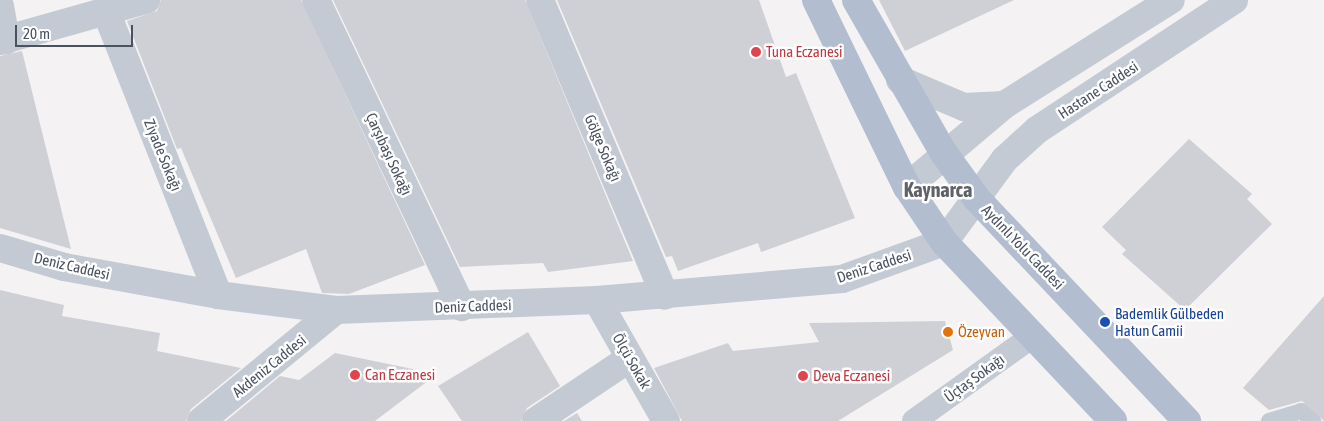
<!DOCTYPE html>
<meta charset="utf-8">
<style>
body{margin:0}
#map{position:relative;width:1324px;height:421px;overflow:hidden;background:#f4f2f2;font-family:"Asap Condensed",sans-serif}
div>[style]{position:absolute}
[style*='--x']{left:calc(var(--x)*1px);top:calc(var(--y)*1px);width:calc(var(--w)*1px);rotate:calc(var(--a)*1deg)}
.building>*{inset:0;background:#cfd0d6}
.service>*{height:16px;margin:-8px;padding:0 8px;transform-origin:8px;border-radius:8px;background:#c3cad3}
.pedestrian>*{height:24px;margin:-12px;padding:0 12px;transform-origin:12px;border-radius:12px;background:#c3cad3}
.minor>*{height:28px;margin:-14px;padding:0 14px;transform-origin:14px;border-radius:14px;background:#c3cad3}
.primary>*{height:28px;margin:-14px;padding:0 14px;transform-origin:14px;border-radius:14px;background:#b2bdcf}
.dots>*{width:14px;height:14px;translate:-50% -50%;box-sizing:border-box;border:2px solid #fff;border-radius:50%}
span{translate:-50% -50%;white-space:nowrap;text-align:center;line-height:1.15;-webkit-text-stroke:5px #fff;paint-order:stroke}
.health-label{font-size:15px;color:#be3a42}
.left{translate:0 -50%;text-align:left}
.street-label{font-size:15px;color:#4a525f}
.transit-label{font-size:15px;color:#164399}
.food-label{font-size:15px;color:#c56008}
.district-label{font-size:20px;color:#5e6166;font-weight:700}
.scale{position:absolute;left:15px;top:25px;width:118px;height:22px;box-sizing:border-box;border:2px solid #4a525f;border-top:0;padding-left:6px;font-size:15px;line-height:18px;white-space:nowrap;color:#4a525f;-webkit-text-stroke:4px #fff;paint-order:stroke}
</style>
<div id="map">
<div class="building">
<div style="clip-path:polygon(161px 0,301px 0,425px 265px,349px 294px,322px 293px,306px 249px,236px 278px,181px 148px,177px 149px,127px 21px,157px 11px)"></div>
<div style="clip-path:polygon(333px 0,525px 0,633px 261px,548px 272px,543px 263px,460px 267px)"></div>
<div style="clip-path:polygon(557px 0,759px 0,786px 77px,796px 73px,855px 218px,761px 252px,758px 243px,678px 271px,672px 256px,666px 257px)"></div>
<div style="clip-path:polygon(879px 0,1014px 0,905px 51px)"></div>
<div style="clip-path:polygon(22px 51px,71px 249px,0 228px,0 56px)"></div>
<div style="clip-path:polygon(1189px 139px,1252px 194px,1247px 199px,1272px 224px,1185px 310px,1122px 254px,1126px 250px,1102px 227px)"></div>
<div style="clip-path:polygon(0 290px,64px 305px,62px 316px,160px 333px,157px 351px,241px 368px,191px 409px,186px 421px,0 421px)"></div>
<div style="clip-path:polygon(1324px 296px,1324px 421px,1302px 401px,1269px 410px,1243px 388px)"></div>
<div style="clip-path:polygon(945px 321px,953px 350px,838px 421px,682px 421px,654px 368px,728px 343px,733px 351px,819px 342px,809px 323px)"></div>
<div style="clip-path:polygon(528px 332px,560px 386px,527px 408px,521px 421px,462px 421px,438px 386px)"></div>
<div style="clip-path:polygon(335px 353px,437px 374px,375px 421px,226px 421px,280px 376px,299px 380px)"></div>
<div style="clip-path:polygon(577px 413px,582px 421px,564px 421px)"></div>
</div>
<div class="service">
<div style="--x:1269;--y:421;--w:34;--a:-17"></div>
<div style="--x:1301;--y:411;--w:16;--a:40"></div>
</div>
<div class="pedestrian">
<div style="--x:914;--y:421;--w:148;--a:-35.6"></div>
</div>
<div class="minor">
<div style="--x:316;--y:0;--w:340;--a:64.6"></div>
<div style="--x:540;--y:0;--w:321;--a:67.1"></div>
<div style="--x:0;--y:6;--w:35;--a:80"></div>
<div style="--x:107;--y:14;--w:302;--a:68.4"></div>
<div style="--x:0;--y:41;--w:152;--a:-15.7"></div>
<div style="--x:900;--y:80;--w:69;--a:22.9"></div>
<div style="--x:964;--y:107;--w:40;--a:-2.9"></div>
<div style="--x:907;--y:187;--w:127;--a:-40.2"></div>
<div style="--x:1004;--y:105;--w:197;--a:-32.2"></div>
<div style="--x:0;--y:248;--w:67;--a:16.5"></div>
<div style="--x:64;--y:267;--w:157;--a:10.3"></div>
<div style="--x:218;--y:295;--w:119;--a:7.2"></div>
<div style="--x:336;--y:310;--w:261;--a:-2.2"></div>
<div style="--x:597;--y:300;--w:246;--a:-4.9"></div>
<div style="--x:842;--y:279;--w:109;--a:-19.9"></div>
<div style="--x:944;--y:242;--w:103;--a:-53.7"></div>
<div style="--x:1005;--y:159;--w:43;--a:-42.2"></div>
<div style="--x:1037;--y:130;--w:236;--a:-33.4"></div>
<div style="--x:597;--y:300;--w:139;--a:60.3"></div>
<div style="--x:201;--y:421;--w:175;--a:-39.4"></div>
<div style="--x:536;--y:421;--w:113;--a:-33.8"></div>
</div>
<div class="primary">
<div style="--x:816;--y:0;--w:208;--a:64.1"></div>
<div style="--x:907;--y:187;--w:66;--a:56.1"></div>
<div style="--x:944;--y:242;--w:246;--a:46.6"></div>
<div style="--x:856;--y:0;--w:175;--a:60.2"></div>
<div style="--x:943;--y:152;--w:58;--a:54.1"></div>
<div style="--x:977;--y:199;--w:306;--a:46.6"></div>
</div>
<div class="dots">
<div style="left:756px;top:52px;background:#e0444e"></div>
<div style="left:1105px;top:322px;background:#1a4fb4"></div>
<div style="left:948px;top:332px;background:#e8710a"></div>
<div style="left:355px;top:375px;background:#e0444e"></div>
<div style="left:803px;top:376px;background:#e0444e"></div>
</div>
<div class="health-label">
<span class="left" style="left:766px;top:52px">Tuna Eczanesi</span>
<span class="left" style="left:365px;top:375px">Can Eczanesi</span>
<span class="left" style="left:813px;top:376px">Deva Eczanesi</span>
</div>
<div class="street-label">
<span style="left:1098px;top:90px;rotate:-33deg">Hastane Caddesi</span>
<span style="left:603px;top:148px;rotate:67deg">Gölge Sokağı</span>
<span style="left:389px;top:154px;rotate:65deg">Çarşıbaşı Sokağı</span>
<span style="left:163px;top:155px;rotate:68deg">Ziyade Sokağı</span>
<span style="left:1023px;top:247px;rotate:46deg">Aydınlı Yolu Caddesi</span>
<span style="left:72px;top:266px;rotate:13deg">Deniz Caddesi</span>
<span style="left:874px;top:266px;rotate:-18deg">Deniz Caddesi</span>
<span style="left:473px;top:306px;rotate:-2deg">Deniz Caddesi</span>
<span style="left:632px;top:361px;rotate:60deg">Ölçü Sokak</span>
<span style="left:269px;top:366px;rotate:-39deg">Akdeniz Caddesi</span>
<span style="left:974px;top:378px;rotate:-36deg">Üçtaş Sokağı</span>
</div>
<div class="transit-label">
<span class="left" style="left:1115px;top:322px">Bademli̇k Gülbeden<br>Hatun Cami̇i̇</span>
</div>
<div class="food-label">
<span class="left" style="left:958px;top:332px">Özeyvan</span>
</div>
<div class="district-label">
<span style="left:938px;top:189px">Kaynarca</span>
</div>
<div class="scale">20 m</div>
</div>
